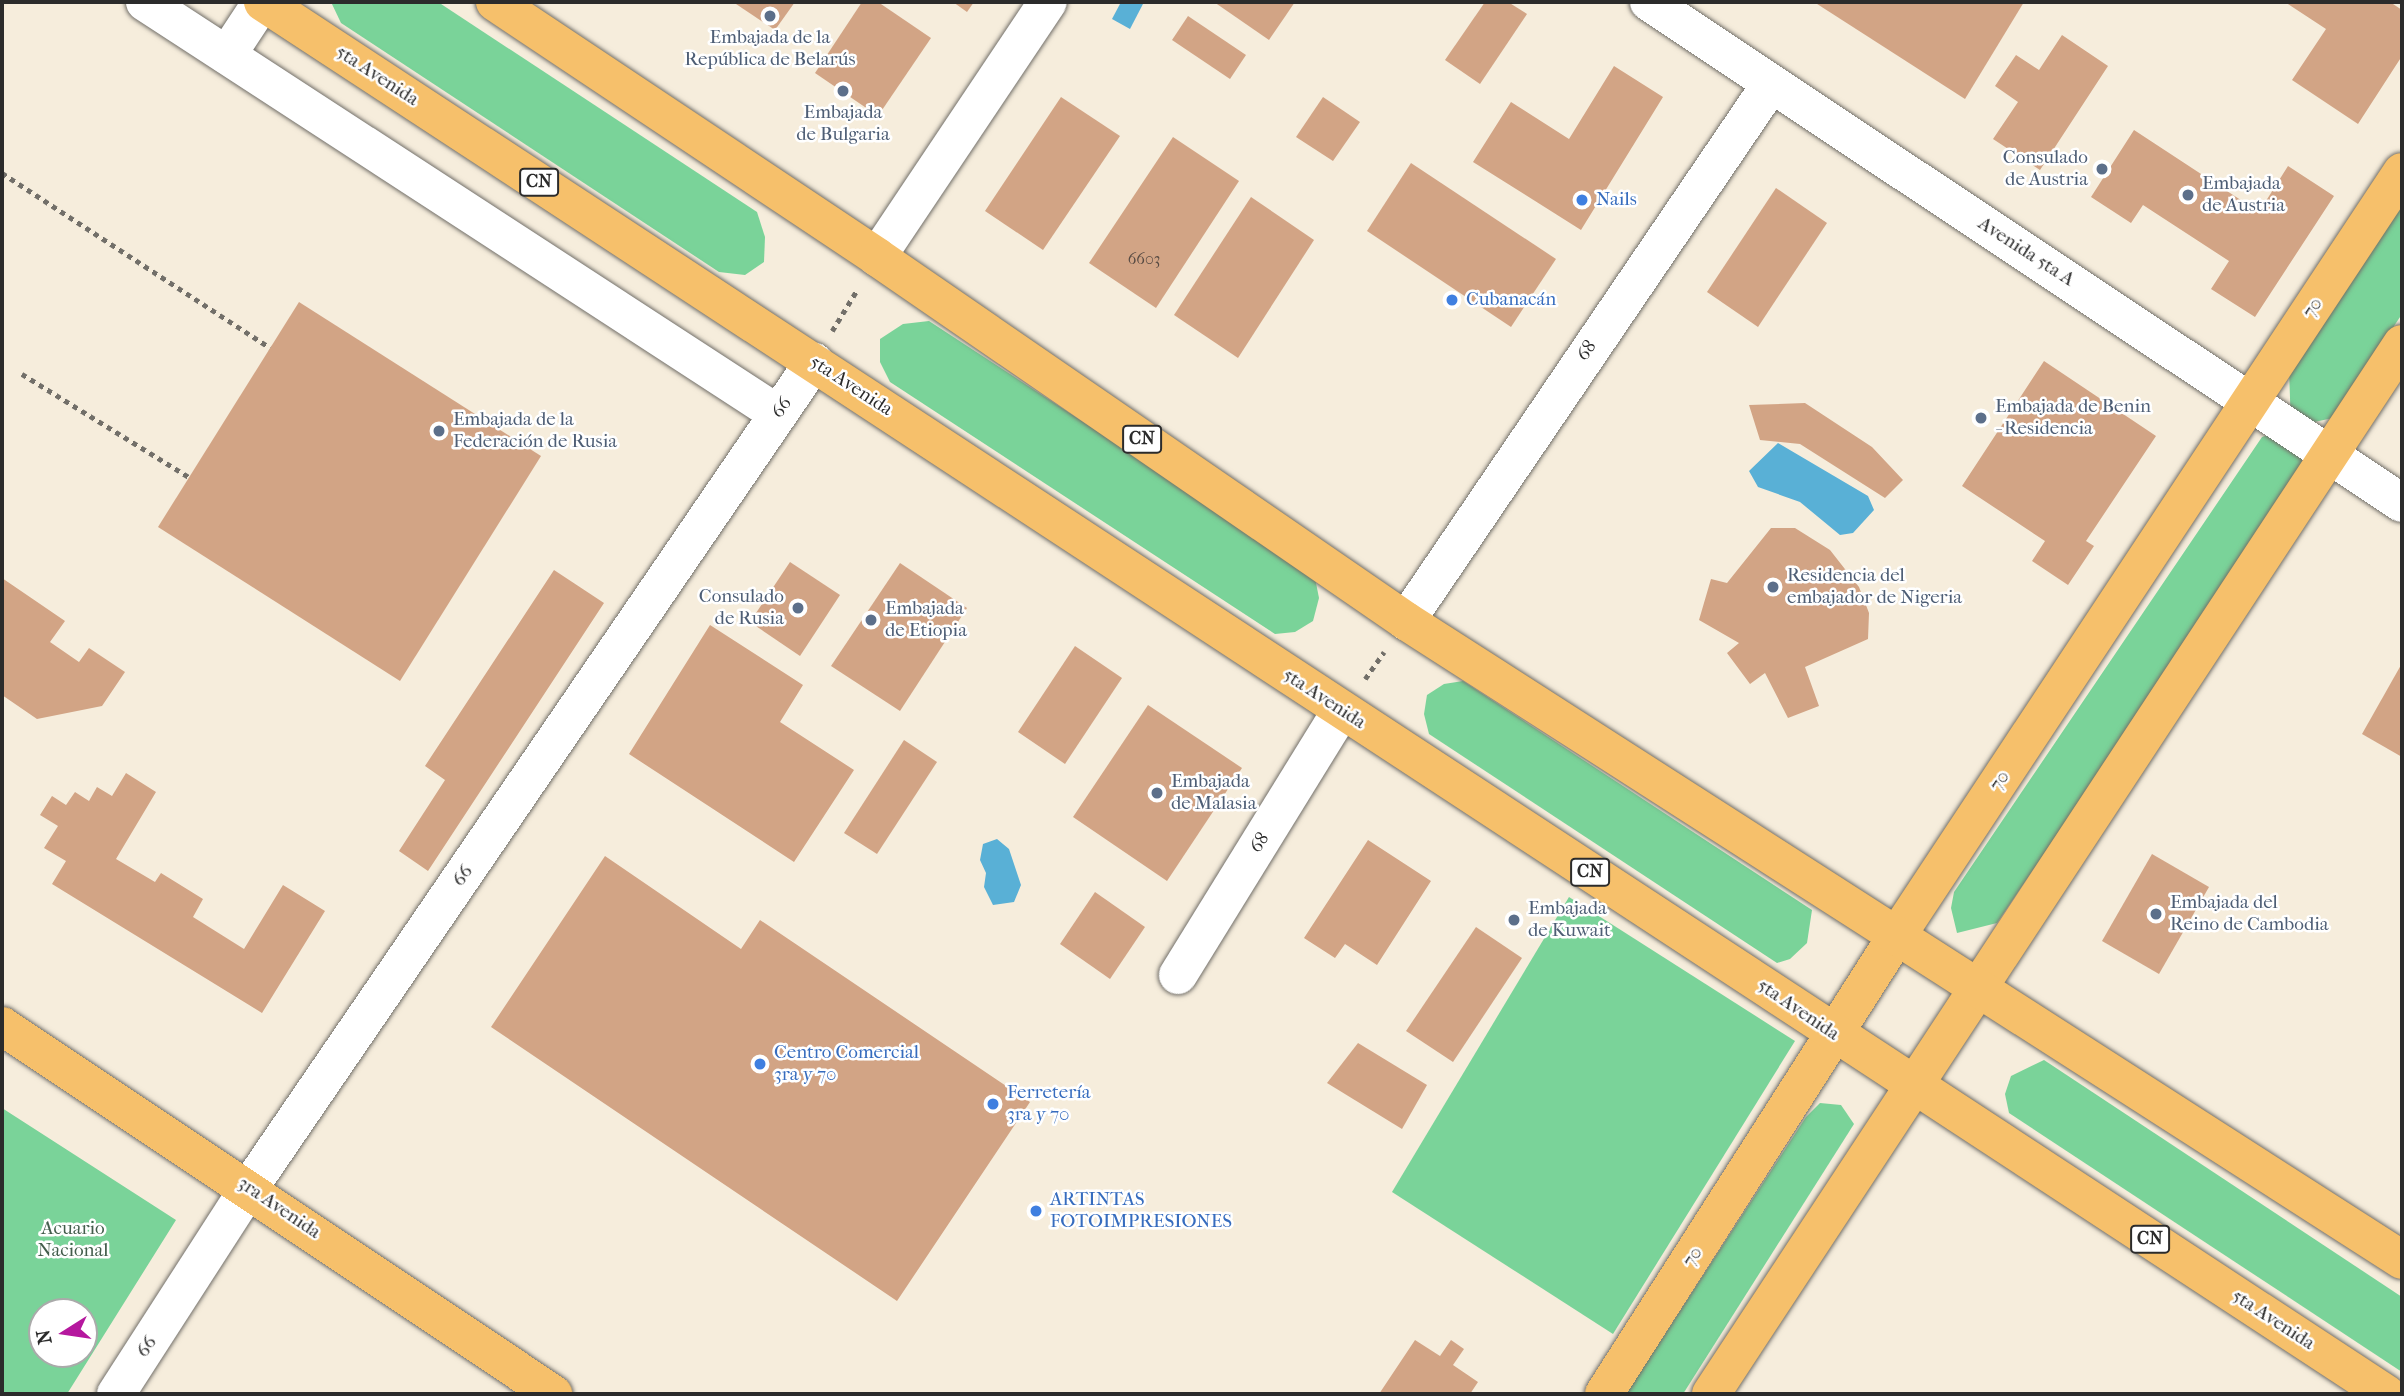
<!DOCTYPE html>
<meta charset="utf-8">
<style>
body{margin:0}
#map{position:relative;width:2404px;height:1396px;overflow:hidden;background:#f6eddc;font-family:"IM FELL French Canon",serif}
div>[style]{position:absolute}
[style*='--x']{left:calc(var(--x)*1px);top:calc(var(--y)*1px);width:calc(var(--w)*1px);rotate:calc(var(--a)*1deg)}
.green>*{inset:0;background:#7ad399}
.water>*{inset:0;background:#59b0d6}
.building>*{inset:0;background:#d2a485}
.path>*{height:4.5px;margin-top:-2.25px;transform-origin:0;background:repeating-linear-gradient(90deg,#726f69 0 5px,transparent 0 10px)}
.roads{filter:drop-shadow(0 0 2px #726f69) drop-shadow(0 0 2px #726f69)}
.minor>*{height:38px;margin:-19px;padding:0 19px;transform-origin:19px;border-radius:19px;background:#fff}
.major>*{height:38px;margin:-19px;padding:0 19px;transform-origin:19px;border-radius:19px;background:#f6c06b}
.highway>*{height:38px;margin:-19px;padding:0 19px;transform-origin:19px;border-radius:19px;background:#f6c06b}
.dots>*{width:19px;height:19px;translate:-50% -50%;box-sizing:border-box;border:4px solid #fff;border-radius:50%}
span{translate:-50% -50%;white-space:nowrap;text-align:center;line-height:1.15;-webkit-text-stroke:5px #fff;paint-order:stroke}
.number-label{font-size:16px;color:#554942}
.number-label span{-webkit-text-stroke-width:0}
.shield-label span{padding:2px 5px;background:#fff;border:2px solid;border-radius:5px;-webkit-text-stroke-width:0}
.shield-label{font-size:18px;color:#2b2b2b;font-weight:700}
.service-label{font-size:19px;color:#4e5e75}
.right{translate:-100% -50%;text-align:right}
.left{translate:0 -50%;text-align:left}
.street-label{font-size:19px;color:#2b2b2b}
.shop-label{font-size:19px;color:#366cbe}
.park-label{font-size:19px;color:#435d4c}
.frame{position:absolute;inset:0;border:4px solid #2b2b2b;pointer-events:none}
.north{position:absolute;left:28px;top:1298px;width:70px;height:70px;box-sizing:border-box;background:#fff;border:2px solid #aaa;border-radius:50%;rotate:258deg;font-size:19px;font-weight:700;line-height:28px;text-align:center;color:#2b2b2b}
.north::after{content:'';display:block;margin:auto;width:24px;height:32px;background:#b5179e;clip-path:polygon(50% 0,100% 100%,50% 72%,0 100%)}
</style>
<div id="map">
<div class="green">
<div style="clip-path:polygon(331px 2px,438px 2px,757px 212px,765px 237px,764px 262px,745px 275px,719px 272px,341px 23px)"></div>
<div style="clip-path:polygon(2402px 202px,2402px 314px,2333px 418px,2291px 427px,2304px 455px,2296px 483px,1997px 923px,1957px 933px,1951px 908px,1954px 892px,2262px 437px,2291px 427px,2289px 369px)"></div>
<div style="clip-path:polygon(929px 321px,1314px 573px,1319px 598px,1313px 621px,1295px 632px,1275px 634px,890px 382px,880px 362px,880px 339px,903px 324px)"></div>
<div style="clip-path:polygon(1463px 681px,1812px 910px,1807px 943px,1790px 959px,1777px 963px,1429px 734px,1424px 714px,1427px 695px,1444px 684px)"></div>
<div style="clip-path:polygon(1569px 897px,1795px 1041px,1613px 1334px,1392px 1192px)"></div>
<div style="clip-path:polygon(2044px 1060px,2402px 1297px,2402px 1372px,2009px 1113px,2005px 1094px,2011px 1076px)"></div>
<div style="clip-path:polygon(1820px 1103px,1841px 1105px,1854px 1124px,1683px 1394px,1626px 1394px,1806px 1117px)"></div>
<div style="clip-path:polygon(evenodd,2px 1108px,176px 1220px,67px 1394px,2px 1394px,2px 1108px,42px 1312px,84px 1312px,84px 1354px,42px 1354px,42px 1312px)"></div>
</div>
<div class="water">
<div style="clip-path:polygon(1121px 2px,1144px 2px,1130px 29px,1112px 19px)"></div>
<div style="clip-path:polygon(1778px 443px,1868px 496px,1874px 510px,1853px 533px,1840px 535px,1800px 502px,1758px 487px,1749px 471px)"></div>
<div style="clip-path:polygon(997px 839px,1009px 849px,1021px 885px,1014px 902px,993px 905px,984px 887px,986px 873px,980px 860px,983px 844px)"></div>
</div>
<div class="building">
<div style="clip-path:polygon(733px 2px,795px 2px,775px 30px)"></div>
<div style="clip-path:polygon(862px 2px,878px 2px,931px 38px,878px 116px,815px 73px)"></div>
<div style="clip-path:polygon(953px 2px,974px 2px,967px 12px)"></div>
<div style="clip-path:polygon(1214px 2px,1295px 2px,1269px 40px)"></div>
<div style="clip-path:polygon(1485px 2px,1508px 2px,1527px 14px,1480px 84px,1445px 60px)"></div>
<div style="clip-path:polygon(1814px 2px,2024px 2px,1965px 99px)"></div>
<div style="clip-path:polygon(2285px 2px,2390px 2px,2402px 10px,2402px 56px,2358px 124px,2292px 80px,2326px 29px)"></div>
<div style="clip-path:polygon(1188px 16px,1246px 55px,1230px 79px,1172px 40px)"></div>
<div style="clip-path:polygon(2062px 35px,2108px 66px,2040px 170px,1993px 139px,2018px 102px,1995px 86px,2016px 55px,2039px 70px)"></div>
<div style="clip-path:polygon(1614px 66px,1663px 97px,1581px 230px,1473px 162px,1511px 102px,1569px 139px)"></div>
<div style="clip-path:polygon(1061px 97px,1120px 136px,1043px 250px,985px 211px)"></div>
<div style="clip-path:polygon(1323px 97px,1360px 122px,1333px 161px,1296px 137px)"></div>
<div style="clip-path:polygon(2134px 130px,2259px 212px,2288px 166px,2334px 196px,2255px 317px,2211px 289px,2229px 261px,2143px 205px,2131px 223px,2091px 197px)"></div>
<div style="clip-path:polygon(1173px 137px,1239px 181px,1156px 308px,1089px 263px)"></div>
<div style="clip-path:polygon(1411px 163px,1556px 259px,1511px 327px,1367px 231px)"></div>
<div style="clip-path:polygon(1776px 188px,1827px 223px,1758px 327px,1707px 292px)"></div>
<div style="clip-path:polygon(1251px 197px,1314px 240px,1238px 358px,1174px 315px)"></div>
<div style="clip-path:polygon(299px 302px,541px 456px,400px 681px,158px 527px)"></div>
<div style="clip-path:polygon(2044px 361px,2156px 436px,2086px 541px,2094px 546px,2068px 585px,2032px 561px,2045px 541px,1962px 486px)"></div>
<div style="clip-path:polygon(1805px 403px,1872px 447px,1903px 480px,1885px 498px,1800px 444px,1760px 440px,1749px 405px)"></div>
<div style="clip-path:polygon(1771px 528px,1795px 528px,1830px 550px,1859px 587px,1869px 613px,1868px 639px,1805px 667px,1819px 706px,1788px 718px,1765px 673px,1750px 684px,1727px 653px,1739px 643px,1699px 620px,1711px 579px,1727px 583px)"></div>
<div style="clip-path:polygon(790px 562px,840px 595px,800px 656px,750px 622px)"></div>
<div style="clip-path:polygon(900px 563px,967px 608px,900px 711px,831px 666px)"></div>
<div style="clip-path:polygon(554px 570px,604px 603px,428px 871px,399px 851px,445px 780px,425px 766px)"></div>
<div style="clip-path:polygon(2px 578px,65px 621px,50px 642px,79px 662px,89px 648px,125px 672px,102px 706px,37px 719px,2px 695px)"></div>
<div style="clip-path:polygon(710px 625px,803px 685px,780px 722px,854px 770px,794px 862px,629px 754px)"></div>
<div style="clip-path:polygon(1075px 646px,1122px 678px,1065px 764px,1018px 732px)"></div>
<div style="clip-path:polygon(2401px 665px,2402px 666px,2402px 757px,2362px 734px)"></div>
<div style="clip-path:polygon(1148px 705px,1242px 768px,1167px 881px,1073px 817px)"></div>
<div style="clip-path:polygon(904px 740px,937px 762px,877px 854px,844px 833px)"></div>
<div style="clip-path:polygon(126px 773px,156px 792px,116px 859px,155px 882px,161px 873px,203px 899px,193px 917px,244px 949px,283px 885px,325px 911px,262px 1013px,52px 884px,66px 861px,44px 848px,58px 826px,40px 815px,52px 796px,66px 805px,75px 792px,89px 801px,97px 787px,112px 796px)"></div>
<div style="clip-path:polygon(1368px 840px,1431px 881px,1377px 965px,1345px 944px,1335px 958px,1304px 938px)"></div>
<div style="clip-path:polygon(2152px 854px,2209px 887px,2159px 974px,2102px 941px)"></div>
<div style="clip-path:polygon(605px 856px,741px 949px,760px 920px,1030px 1102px,897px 1301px,491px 1027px)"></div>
<div style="clip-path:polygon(1095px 892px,1145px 927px,1110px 979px,1060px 944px)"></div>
<div style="clip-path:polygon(1476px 927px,1522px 958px,1453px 1062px,1406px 1031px)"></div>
<div style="clip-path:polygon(1358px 1043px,1427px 1085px,1402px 1129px,1327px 1083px)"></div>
<div style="clip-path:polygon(1415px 1340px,1440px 1356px,1451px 1340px,1464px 1349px,1453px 1365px,1478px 1382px,1470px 1394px,1379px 1394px)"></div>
</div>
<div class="path">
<div style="--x:2;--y:173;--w:320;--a:33.1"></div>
<div style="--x:832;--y:331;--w:48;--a:-58.6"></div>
<div style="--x:22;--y:374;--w:196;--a:31.7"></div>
<div style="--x:1365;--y:679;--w:33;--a:-55"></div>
</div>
<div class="roads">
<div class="minor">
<div style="--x:145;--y:2;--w:755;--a:33.06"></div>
<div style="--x:1649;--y:2;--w:904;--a:33.64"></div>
<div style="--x:227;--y:55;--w:64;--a:-56.6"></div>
<div style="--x:877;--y:257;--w:307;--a:-56.2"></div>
<div style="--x:1406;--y:621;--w:649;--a:-55.8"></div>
<div style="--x:1178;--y:975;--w:310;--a:-58.3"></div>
<div style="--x:116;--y:1394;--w:245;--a:-57.2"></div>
<div style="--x:249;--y:1188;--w:1001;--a:-55.63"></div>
</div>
<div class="major">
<div style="--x:2;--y:1026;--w:663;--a:33.74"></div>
<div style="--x:1604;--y:1394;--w:542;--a:-57.42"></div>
<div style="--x:1896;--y:937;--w:917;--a:-56.52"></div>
<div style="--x:1711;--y:1394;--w:1257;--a:-56.65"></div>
</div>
<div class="highway">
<div style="--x:263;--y:2;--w:2539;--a:33.25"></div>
<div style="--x:495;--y:2;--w:459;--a:33.7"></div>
<div style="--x:877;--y:257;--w:642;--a:34.53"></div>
<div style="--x:1406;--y:621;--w:1183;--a:32.68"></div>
</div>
</div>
<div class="dots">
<div style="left:770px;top:16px;background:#5c6f8a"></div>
<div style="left:843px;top:91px;background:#5c6f8a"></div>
<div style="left:2102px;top:169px;background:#5c6f8a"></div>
<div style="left:2188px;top:195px;background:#5c6f8a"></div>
<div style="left:1582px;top:200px;background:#3f7fe0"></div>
<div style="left:1452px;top:300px;background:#3f7fe0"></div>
<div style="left:1981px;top:418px;background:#5c6f8a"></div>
<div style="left:439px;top:431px;background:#5c6f8a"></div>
<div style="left:1773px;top:587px;background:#5c6f8a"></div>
<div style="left:798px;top:608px;background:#5c6f8a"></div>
<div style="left:871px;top:620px;background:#5c6f8a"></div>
<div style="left:1157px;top:793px;background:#5c6f8a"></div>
<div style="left:2156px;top:914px;background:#5c6f8a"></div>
<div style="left:1514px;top:920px;background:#5c6f8a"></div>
<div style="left:760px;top:1064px;background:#3f7fe0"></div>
<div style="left:993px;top:1104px;background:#3f7fe0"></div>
<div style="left:1036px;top:1211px;background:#3f7fe0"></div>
</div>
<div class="number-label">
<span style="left:1144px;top:259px">6603</span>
</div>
<div class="shield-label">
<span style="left:539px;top:182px">CN</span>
<span style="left:1142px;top:439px">CN</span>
<span style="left:1590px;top:872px">CN</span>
<span style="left:2150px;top:1239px">CN</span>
</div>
<div class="service-label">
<span style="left:770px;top:49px">Embajada de la<br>República de Belarús</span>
<span style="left:843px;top:124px">Embajada<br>de Bulgaria</span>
<span class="right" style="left:2088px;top:169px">Consulado<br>de Austria</span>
<span class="left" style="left:2202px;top:195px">Embajada<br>de Austria</span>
<span class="left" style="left:1995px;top:418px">Embajada de Benin<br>- Residencia</span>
<span class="left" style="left:453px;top:431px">Embajada de la<br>Federación de Rusia</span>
<span class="left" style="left:1787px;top:587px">Residencia del<br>embajador de Nigeria</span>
<span class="right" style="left:784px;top:608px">Consulado<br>de Rusia</span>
<span class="left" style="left:885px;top:620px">Embajada<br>de Etiopia</span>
<span class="left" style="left:1171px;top:793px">Embajada<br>de Malasia</span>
<span class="left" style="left:2170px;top:914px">Embajada del<br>Reino de Cambodia</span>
<span class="left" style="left:1528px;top:920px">Embajada<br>de Kuwait</span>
</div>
<div class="street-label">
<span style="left:377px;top:76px;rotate:33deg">5ta Avenida</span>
<span style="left:2026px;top:252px;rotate:33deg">Avenida 5ta A</span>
<span style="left:2313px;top:308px;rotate:-57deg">70</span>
<span style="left:1587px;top:351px;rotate:-56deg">68</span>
<span style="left:851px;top:386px;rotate:33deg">5ta Avenida</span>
<span style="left:782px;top:408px;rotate:-56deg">66</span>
<span style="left:1324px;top:699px;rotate:33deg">5ta Avenida</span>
<span style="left:2000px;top:781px;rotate:-56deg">70</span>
<span style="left:1260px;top:843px;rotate:-58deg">68</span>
<span style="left:463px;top:876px;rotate:-56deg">66</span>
<span style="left:1798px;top:1010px;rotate:34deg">5ta Avenida</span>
<span style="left:279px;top:1208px;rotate:34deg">3ra Avenida</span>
<span style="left:1693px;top:1257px;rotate:-57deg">70</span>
<span style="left:2273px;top:1320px;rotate:33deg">5ta Avenida</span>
<span style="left:147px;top:1347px;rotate:-57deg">66</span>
</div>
<div class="shop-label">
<span class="left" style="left:1596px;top:200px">Nails</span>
<span class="left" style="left:1466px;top:300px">Cubanacán</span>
<span class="left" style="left:774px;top:1064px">Centro Comercial<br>3ra y 70</span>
<span class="left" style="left:1007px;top:1104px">Ferretería<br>3ra y 70</span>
<span class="left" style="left:1050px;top:1211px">ARTINTAS<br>FOTOIMPRESIONES</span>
</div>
<div class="park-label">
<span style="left:73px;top:1240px">Acuario<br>Nacional</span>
</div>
<div class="frame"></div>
<div class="north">N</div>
</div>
